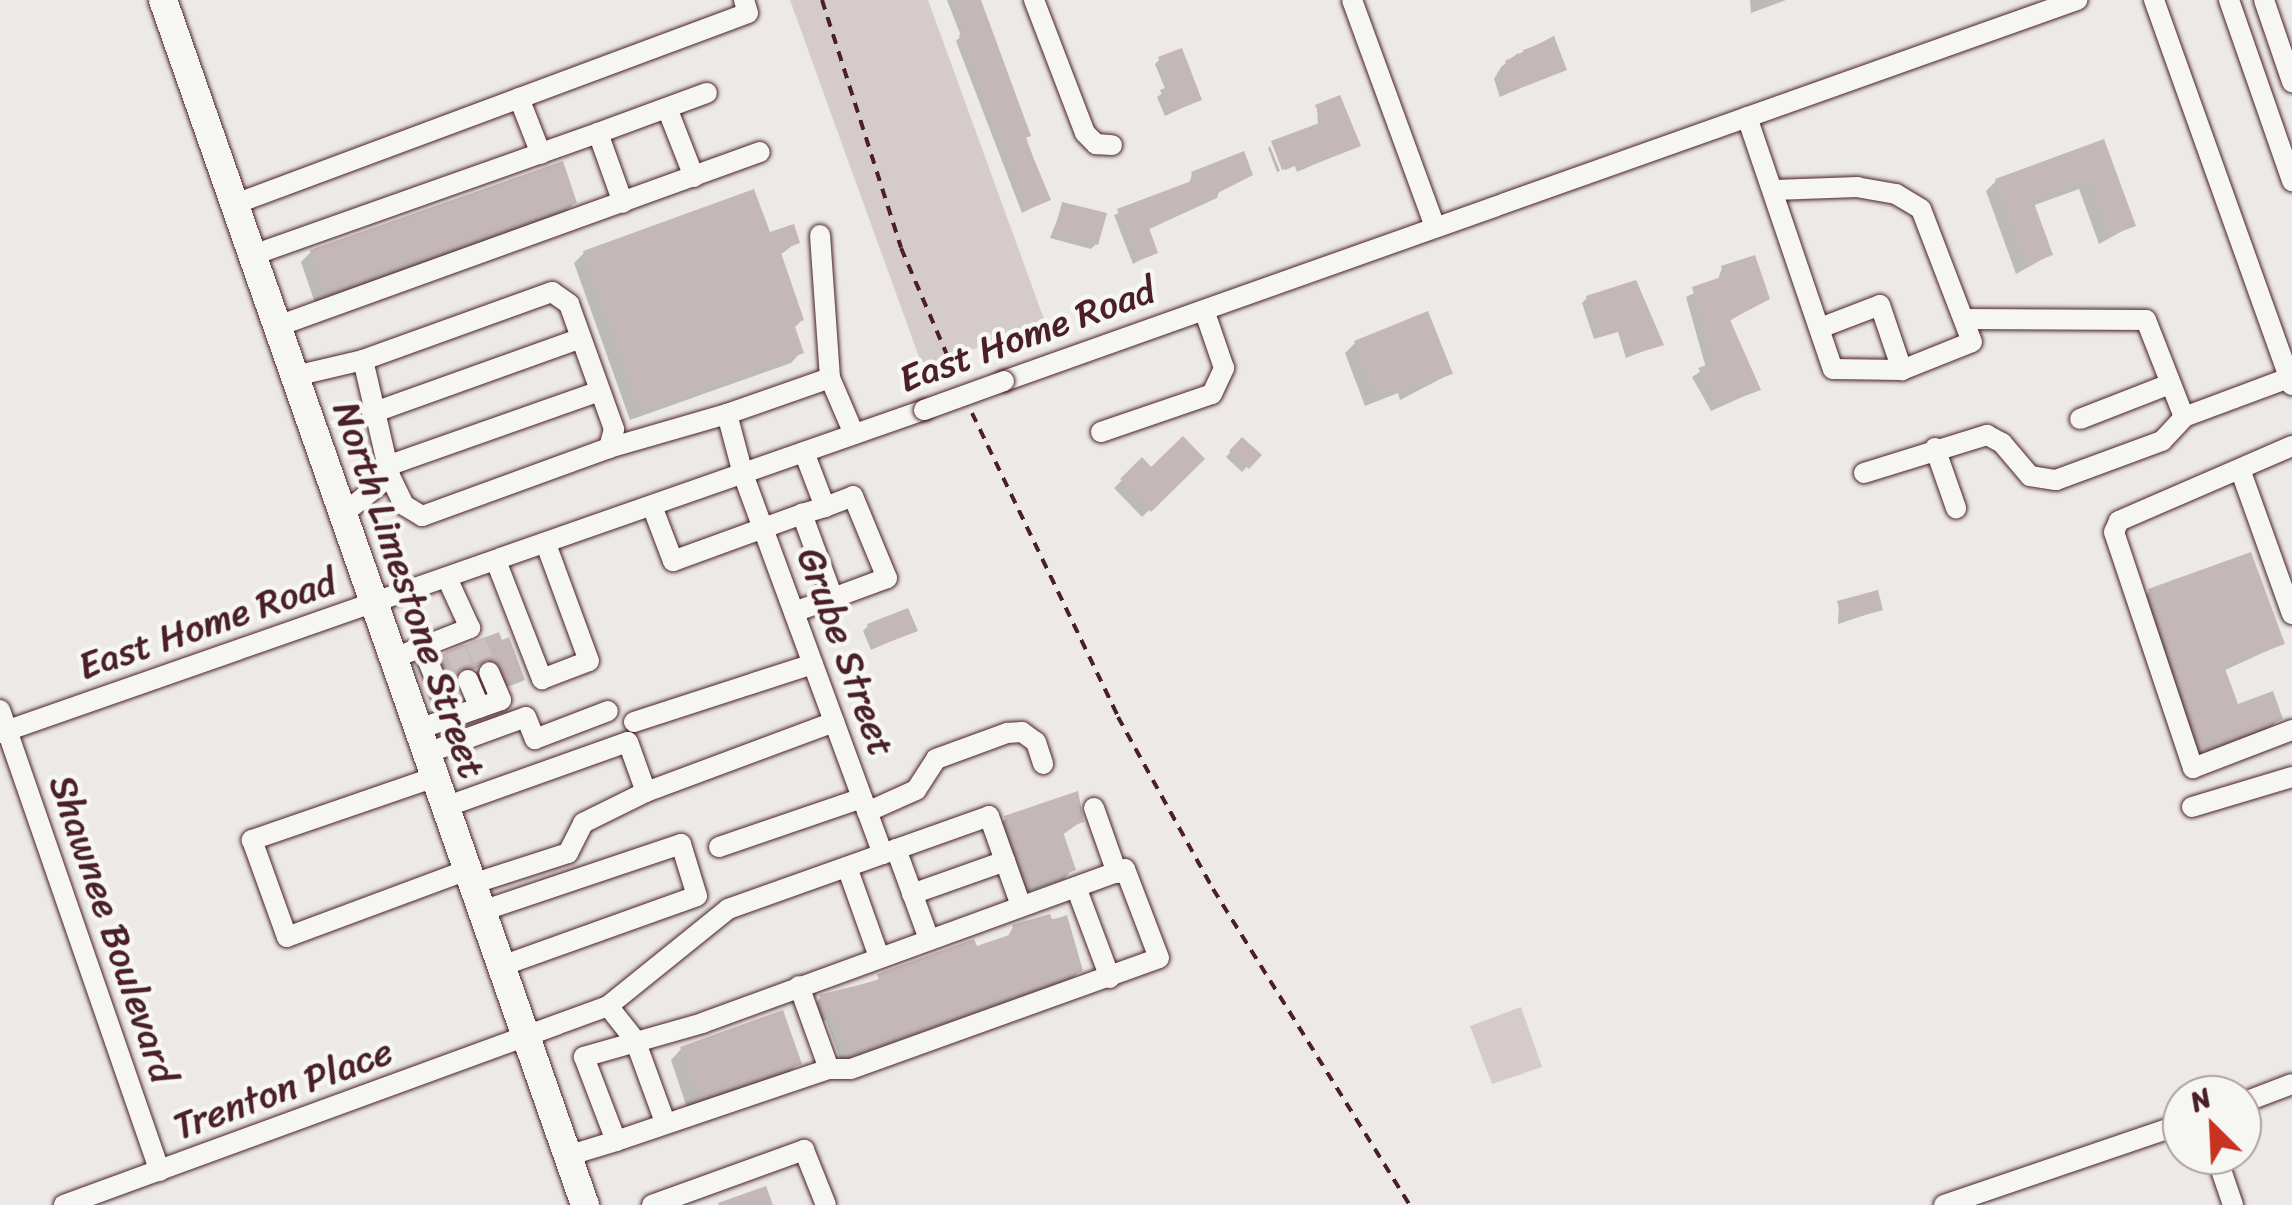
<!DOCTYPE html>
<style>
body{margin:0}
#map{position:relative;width:2292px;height:1205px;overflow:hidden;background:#ece9e6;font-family:Sriracha,sans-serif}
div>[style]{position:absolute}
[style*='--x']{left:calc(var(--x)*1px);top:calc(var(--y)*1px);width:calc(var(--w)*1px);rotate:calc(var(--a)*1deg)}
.green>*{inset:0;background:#d4cbca}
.shadow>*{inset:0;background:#0003}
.building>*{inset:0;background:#c4b7b7}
.minor-tunnel>*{height:20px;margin-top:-10px;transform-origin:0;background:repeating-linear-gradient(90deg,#ccc1c1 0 20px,transparent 0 30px)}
.path>*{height:4px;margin-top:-2px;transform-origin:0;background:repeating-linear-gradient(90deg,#4a1f2b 0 10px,transparent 0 18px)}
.roads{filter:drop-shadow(0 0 2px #4a1f2b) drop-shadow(0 0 2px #4a1f2b)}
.minor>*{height:20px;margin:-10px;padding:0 10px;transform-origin:10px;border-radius:10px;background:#f6f6f2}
.major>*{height:28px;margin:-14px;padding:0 14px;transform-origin:14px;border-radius:14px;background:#f6f6f2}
.bridges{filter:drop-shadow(0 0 2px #4a1f2b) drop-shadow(0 0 2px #4a1f2b)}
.minor-bridge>*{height:20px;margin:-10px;padding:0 10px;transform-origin:10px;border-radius:10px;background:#f6f6f2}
span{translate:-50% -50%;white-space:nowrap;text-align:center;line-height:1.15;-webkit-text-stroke:9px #f6f6f2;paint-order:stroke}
.street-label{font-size:38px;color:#4a1f2b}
.north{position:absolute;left:2162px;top:1075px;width:100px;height:100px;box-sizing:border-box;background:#f6f6f2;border:2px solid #b1a0a2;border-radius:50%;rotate:336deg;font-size:28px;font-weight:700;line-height:40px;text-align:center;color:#4a1f2b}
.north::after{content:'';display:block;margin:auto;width:35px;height:45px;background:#c8321e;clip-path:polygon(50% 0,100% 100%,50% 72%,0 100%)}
</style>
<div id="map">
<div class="green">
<div style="clip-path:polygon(790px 0,928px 0,1045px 322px,923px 368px)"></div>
<div style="clip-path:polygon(1521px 1007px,1542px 1067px,1492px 1084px,1470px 1026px)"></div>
</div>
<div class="shadow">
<div style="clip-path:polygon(947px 0,977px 0,1048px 199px,1022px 213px,956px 41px,961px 36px)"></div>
<div style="clip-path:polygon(1750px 0,1786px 0,1751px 13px)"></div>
<div style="clip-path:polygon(1553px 39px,1564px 69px,1500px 97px,1494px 79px,1501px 67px,1518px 53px,1528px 65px,1523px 50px)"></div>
<div style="clip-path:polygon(1160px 59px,1199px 100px,1165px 116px,1157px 97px,1166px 91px,1155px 64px)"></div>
<div style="clip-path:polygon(1317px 107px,1358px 145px,1297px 172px,1295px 166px,1285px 170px,1274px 143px,1318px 126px)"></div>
<div style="clip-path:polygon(2103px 142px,2133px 225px,2099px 244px,2079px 189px,2032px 206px,2050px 255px,2016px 274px,1986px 191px,1996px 181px)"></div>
<div style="clip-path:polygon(1270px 146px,1280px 171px,1277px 172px,1268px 148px)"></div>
<div style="clip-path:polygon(1192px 174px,1251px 175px,1220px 189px,1217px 198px,1147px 230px,1155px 252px,1133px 264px,1114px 215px,1189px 184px)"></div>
<div style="clip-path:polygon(575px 203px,564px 213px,315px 303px,301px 262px,311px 252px)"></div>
<div style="clip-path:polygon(1063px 205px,1096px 244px,1091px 249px,1050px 238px)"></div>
<div style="clip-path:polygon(769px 235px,797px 242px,779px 256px,802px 320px,793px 329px,801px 352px,791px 363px,630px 420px,574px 263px,584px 253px)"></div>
<div style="clip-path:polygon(1722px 268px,1767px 298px,1728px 322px,1758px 390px,1711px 411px,1692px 377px,1706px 368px,1686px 297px,1717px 282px)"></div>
<div style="clip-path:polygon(1587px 298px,1661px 344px,1626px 358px,1618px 332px,1594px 339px,1582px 303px)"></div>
<div style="clip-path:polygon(1355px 343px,1450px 374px,1400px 400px,1398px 393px,1365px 406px,1345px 353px)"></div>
<div style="clip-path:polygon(1242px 440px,1258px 455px,1242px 472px,1226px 457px)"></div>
<div style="clip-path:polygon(1202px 459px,1142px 517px,1114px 488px,1142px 461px,1151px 471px)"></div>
<div style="clip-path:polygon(2149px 591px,2282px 644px,2223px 671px,2237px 707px,2280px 718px,2270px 728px,2191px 759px,2139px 602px)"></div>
<div style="clip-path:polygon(1839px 603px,1880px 610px,1838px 624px)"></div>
<div style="clip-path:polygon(868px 626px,915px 630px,871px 650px,863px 631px)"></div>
<div style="clip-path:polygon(498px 635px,522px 680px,506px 687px,486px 659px,471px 671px,458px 670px,449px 685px,439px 660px)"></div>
<div style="clip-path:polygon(1005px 819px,1082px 821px,1062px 835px,1073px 869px,1063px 880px,1018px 895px,995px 829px)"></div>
<div style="clip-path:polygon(1065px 918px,1080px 970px,1073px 978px,841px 1061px,826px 1020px,819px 1022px,813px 1005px,820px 998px,1007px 938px,1013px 927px,1035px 920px)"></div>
<div style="clip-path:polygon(681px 1049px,799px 1063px,788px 1073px,687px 1108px,671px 1060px)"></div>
</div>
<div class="building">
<div style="clip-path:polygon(953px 0,981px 0,1031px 136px,1025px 138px,1051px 200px,1027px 210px,959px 35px,965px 32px)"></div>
<div style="clip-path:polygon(1554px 36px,1567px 70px,1505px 94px,1497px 73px,1508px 69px,1505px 61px)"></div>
<div style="clip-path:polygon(1182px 48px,1202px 100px,1169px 113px,1160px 90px,1170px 86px,1158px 57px)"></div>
<div style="clip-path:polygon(1340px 95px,1361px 146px,1302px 169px,1300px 163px,1282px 170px,1271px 141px,1322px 122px,1315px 105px)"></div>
<div style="clip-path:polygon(2104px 139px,2136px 226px,2109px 236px,2089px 180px,2033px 200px,2053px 255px,2026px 265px,1995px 179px)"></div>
<div style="clip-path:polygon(1244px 151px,1253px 175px,1149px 228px,1158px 253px,1138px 261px,1117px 209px,1194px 180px,1191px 172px)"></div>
<div style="clip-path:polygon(563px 161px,577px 203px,325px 294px,310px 250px)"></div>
<div style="clip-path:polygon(754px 189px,770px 232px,794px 224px,800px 243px,780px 250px,804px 320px,794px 324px,804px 353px,640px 412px,583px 251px)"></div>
<div style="clip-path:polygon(1062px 202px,1107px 213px,1098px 245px,1054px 234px)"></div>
<div style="clip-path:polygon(1755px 255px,1770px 299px,1730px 320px,1761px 390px,1719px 405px,1698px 368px,1713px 363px,1692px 287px,1724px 276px,1721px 266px)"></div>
<div style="clip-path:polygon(1636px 280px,1664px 345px,1631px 355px,1622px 329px,1599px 336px,1586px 296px)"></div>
<div style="clip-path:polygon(1428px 311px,1453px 374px,1376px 397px,1354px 341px)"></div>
<div style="clip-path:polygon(1183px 436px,1205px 459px,1151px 512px,1120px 479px,1142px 457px,1151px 467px)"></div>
<div style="clip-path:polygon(1242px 437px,1262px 455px,1249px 469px,1229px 451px)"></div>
<div style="clip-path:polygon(2251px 552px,2285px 644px,2224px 666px,2238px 704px,2273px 691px,2283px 719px,2201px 750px,2148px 589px)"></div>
<div style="clip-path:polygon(1878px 590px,1883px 610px,1842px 621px,1837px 601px)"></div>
<div style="clip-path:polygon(908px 608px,918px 631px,876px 647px,867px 624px)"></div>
<div style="clip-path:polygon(499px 632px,502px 640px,509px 637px,525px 680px,510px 686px,490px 658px,476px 669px,462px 668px,453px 685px,440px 655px)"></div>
<div style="clip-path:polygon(1078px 791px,1084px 822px,1062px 829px,1076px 870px,1028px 886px,1004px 816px)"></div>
<div style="clip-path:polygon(1050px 914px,1052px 920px,1067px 915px,1083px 971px,849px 1055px,834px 1014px,826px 1016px,819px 995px,879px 980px,877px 974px,974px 939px,977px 946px,1015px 933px,1012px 925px)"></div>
<div style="clip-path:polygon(783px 1010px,802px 1064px,698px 1099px,680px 1047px)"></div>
<div style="clip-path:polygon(766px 1186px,773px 1205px,719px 1205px,718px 1203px)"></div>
</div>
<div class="minor-tunnel">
<div style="--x:475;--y:641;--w:34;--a:66"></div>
<div style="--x:455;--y:648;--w:35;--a:68"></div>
</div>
<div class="path">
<div style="--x:822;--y:0;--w:260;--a:72.3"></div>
<div style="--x:901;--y:248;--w:139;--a:66.7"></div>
<div style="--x:972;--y:413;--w:337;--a:64.3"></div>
<div style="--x:1118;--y:717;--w:196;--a:61.1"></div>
<div style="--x:1213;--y:889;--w:372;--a:58.1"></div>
</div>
<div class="roads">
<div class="minor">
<div style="--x:1034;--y:0;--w:142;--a:69"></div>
<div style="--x:1085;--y:133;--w:16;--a:45"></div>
<div style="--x:1096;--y:144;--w:16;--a:4"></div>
<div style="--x:1352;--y:0;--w:242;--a:69.9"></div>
<div style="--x:2154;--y:0;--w:409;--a:70.3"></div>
<div style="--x:2229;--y:0;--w:192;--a:70.8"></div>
<div style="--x:2264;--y:0;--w:87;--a:71.1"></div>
<div style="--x:519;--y:98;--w:60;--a:68.6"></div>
<div style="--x:667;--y:108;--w:74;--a:68.6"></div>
<div style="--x:1747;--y:117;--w:266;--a:71.2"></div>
<div style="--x:1833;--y:369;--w:69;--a:0.8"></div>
<div style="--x:1902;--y:370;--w:75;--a:-21.8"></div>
<div style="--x:1972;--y:342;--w:142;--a:-111"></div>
<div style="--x:1921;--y:209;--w:29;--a:-149"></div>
<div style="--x:1896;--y:194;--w:39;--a:-170"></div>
<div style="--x:1858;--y:187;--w:84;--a:178"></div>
<div style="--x:598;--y:133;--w:116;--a:-20.2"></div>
<div style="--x:235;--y:204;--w:547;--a:-20.42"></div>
<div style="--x:748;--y:13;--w:14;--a:-107"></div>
<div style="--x:820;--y:235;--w:143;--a:86"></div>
<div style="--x:253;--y:255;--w:366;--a:-19.5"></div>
<div style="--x:598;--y:133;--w:74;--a:70.3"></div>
<div style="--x:552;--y:292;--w:21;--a:35"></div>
<div style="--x:569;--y:304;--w:133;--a:70.2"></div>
<div style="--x:614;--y:429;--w:20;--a:105"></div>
<div style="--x:609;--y:448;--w:199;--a:160"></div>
<div style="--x:422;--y:516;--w:21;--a:-149"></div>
<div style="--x:404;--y:505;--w:32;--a:-116"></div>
<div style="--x:390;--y:476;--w:119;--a:-103.1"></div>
<div style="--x:363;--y:360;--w:201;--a:-19.8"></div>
<div style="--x:1964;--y:319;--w:182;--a:0.3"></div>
<div style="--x:2146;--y:320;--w:104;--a:68.6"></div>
<div style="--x:2184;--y:417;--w:112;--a:-20.4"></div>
<div style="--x:278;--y:326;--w:512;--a:-19.85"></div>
<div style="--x:1820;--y:328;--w:64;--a:-21"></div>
<div style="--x:1880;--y:305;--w:69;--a:71.3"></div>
<div style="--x:295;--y:376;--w:70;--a:-13.2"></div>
<div style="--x:1004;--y:381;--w:1139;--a:-19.55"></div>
<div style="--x:372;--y:413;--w:222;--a:-19.7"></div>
<div style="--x:727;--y:414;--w:109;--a:-19.3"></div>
<div style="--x:830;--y:378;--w:61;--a:66.8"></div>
<div style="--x:2080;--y:419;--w:97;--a:-21.3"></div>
<div style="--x:1101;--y:432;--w:117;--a:-18.9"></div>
<div style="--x:1212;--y:394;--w:29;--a:-65"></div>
<div style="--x:1224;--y:368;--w:61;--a:-109"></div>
<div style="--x:2292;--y:446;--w:189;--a:156.6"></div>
<div style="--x:2119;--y:521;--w:12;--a:114"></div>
<div style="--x:2114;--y:532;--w:249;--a:71.5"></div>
<div style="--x:2193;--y:768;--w:106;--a:-21"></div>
<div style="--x:609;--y:448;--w:123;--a:-16.1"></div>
<div style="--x:727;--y:414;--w:62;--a:75.1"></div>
<div style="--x:743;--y:474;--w:405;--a:69.8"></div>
<div style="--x:1935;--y:448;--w:64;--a:70.7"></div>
<div style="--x:804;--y:452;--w:59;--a:69.1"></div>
<div style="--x:825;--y:507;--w:30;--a:-21"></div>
<div style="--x:853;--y:496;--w:89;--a:67.5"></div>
<div style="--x:887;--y:578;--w:58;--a:159.7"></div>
<div style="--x:833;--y:598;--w:90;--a:-110.3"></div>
<div style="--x:802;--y:514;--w:24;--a:-17"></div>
<div style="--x:387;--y:466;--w:226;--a:-19.4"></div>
<div style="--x:2240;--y:469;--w:154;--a:70.3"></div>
<div style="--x:1864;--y:473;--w:129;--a:-17.2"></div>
<div style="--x:1987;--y:435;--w:17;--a:28"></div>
<div style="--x:2002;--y:443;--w:43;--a:49.7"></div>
<div style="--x:2030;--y:476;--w:26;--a:9"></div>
<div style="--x:2056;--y:480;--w:113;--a:-20.2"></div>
<div style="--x:2162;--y:441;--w:33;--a:-47"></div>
<div style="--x:652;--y:506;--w:59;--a:69.1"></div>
<div style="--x:673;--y:561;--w:137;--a:-20"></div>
<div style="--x:343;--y:514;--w:60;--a:-39"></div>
<div style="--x:496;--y:561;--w:127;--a:68.7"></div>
<div style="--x:542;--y:679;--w:50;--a:-21"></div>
<div style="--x:589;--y:661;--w:125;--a:-110.2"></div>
<div style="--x:794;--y:612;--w:41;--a:-19.7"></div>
<div style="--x:422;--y:646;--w:78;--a:68.1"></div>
<div style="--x:394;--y:658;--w:82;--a:-21.5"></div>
<div style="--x:470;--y:628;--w:55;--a:-114.7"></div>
<div style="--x:468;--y:680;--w:30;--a:67"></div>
<div style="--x:0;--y:710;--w:488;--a:70.9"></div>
<div style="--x:634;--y:722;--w:188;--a:-18"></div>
<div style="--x:419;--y:729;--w:87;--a:-19.5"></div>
<div style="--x:501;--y:700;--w:30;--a:-113"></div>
<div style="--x:0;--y:733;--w:979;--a:-19.27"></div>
<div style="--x:427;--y:753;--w:105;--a:-20"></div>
<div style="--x:526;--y:717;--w:24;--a:68"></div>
<div style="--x:535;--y:739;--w:78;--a:-21"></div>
<div style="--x:435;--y:777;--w:194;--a:161"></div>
<div style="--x:252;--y:840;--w:103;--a:70.2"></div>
<div style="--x:287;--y:937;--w:192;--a:-20.4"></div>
<div style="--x:445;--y:807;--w:194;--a:-19.6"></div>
<div style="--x:628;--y:742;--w:53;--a:70.2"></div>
<div style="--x:2192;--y:807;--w:104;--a:-16.7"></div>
<div style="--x:1094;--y:808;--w:69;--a:70.5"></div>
<div style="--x:867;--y:812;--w:54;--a:-24.2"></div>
<div style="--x:916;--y:790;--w:37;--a:-57"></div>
<div style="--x:936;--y:759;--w:76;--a:-20.1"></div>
<div style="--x:1007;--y:733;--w:15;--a:-4"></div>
<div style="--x:1022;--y:732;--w:17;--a:36"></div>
<div style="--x:1036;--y:742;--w:23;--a:72"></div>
<div style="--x:719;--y:847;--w:151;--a:-18.9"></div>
<div style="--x:896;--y:849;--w:96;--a:69.9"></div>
<div style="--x:847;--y:867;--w:96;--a:70.4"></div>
<div style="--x:472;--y:884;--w:101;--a:-17.9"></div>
<div style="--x:568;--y:853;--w:34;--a:-63"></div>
<div style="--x:583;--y:823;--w:70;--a:-26.2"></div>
<div style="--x:646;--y:792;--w:201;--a:-20.4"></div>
<div style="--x:1076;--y:887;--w:97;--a:69.5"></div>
<div style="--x:912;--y:894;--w:99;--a:-19.5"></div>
<div style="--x:482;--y:911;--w:210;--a:-18.6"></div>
<div style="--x:681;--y:844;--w:54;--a:72.9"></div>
<div style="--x:697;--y:896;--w:208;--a:160.3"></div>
<div style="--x:799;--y:986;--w:88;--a:70.1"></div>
<div style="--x:608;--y:1006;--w:43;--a:51.5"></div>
<div style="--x:635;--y:1040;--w:87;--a:69.9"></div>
<div style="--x:2242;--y:1103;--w:53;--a:-20.8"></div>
<div style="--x:2216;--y:1155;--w:53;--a:71.2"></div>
<div style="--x:567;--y:1156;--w:51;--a:-17"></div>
<div style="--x:616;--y:1141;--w:225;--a:-18.7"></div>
<div style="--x:829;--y:1069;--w:22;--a:0"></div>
<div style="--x:851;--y:1069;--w:327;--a:-19.8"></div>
<div style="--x:1159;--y:958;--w:95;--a:-110.9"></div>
<div style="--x:1125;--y:869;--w:449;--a:160"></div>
<div style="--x:703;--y:1023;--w:124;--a:164.1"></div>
<div style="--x:584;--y:1057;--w:90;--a:69.1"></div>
<div style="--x:64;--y:1205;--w:579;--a:-20.09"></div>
<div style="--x:608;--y:1006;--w:154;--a:-38.9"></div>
<div style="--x:728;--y:909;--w:277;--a:-19.6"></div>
<div style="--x:989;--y:816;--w:96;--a:70.4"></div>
<div style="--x:652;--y:1205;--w:162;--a:-19.9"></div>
<div style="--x:804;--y:1150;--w:59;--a:68.2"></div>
<div style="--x:1944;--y:1205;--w:251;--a:-18.8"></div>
</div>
<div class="major">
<div style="--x:163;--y:0;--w:1277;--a:70.7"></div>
</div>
</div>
<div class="bridges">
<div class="minor-bridge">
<div style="--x:924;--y:410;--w:85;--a:-19.9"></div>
</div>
</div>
<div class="street-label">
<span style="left:1027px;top:335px;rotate:-20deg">East Home Road</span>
<span style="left:409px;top:590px;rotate:71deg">North Limestone Street</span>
<span style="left:207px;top:624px;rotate:-19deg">East Home Road</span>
<span style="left:846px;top:652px;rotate:70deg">Grube Street</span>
<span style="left:113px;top:929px;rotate:71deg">Shawnee Boulevard</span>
<span style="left:283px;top:1089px;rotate:-20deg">Trenton Place</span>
</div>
<div class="north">N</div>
</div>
